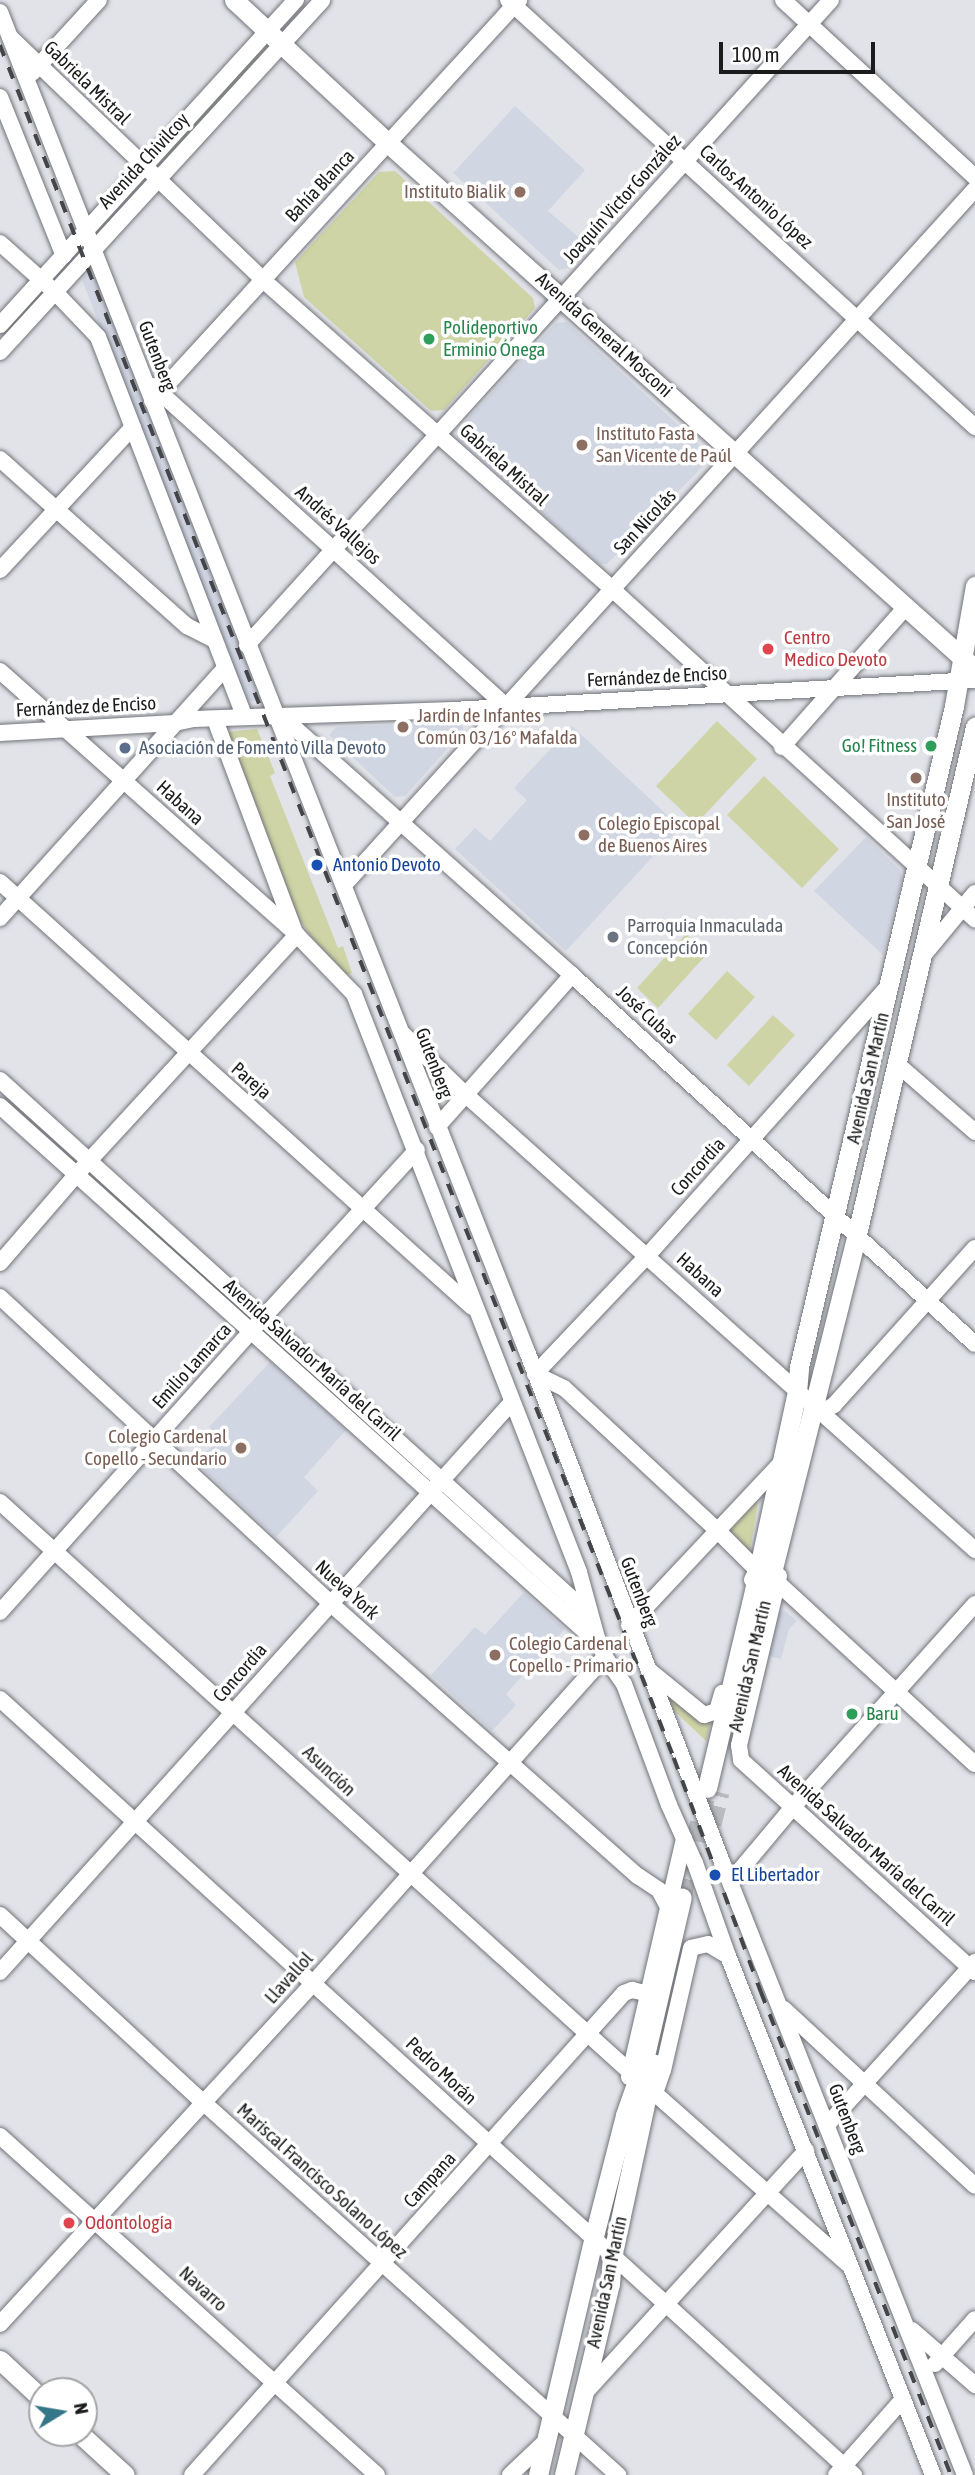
<!DOCTYPE html>
<meta charset="utf-8">
<style>
body{margin:0}
#map{position:relative;width:975px;height:2475px;overflow:hidden;background:#e1e3e9;font-family:"Asap Condensed",sans-serif}
div>[style]{position:absolute}
[style*='--x']{left:calc(var(--x)*1px);top:calc(var(--y)*1px);width:calc(var(--w)*1px);rotate:calc(var(--a)*1deg)}
.built>*{inset:0;background:#d1d6e3}
.green>*{inset:0;background:#cfd4a6}
.major-tunnel>*{height:19px;margin-top:-9.5px;transform-origin:0;background:repeating-linear-gradient(90deg,#b9bbc0 0 19px,transparent 0 29px)}
.roads{filter:drop-shadow(0 0 2px #717479) drop-shadow(0 0 2px #717479)}
.minor>*{height:16px;margin:-8px;padding:0 8px;transform-origin:8px;border-radius:8px;background:#fff}
.major>*{height:19px;margin:-9.5px;padding:0 9.5px;transform-origin:9.5px;border-radius:9.5px;background:#fff}
.rail>*{height:3.5px;margin-top:-1.75px;transform-origin:0;background:repeating-linear-gradient(90deg,#444548 0 12px,transparent 0 24px)}
.dots>*{width:19px;height:19px;translate:-50% -50%;box-sizing:border-box;border:4px solid #fff;border-radius:50%}
span{translate:-50% -50%;white-space:nowrap;text-align:center;line-height:1.15;-webkit-text-stroke:7px #fff;paint-order:stroke}
.street-label{font-size:19px;color:#1a1b1d}
.education-label{font-size:19px;color:#785e54}
.right{translate:-100% -50%;text-align:right}
.left{translate:0 -50%;text-align:left}
.leisure-label{font-size:19px;color:#27864d}
.health-label{font-size:19px;color:#be3a42}
.service-label{font-size:19px;color:#4e5e75}
.transit-label{font-size:19px;color:#164399}
.worship-label{font-size:19px;color:#5b616d}
.north{position:absolute;left:28px;top:2377px;width:70px;height:70px;box-sizing:border-box;background:#fff;border:2px solid #a3a4a5;border-radius:50%;rotate:79deg;font-size:19px;font-weight:700;line-height:28px;text-align:center;color:#1a1b1d}
.north::after{content:'';display:block;margin:auto;width:24px;height:32px;background:#357788;clip-path:polygon(50% 0,100% 100%,50% 72%,0 100%)}
.scale{position:absolute;left:719px;top:42px;width:156px;height:32px;box-sizing:border-box;border:4px solid #1a1b1d;border-top:0;padding-left:9px;font-size:21px;line-height:24px;white-space:nowrap;color:#1a1b1d;-webkit-text-stroke:5px #fff;paint-order:stroke}
</style>
<div id="map">
<div class="built">
<div style="clip-path:polygon(515px 106px,585px 170px,548px 211px,589px 246px,569px 268px,559px 270px,453px 173px)"></div>
<div style="clip-path:polygon(94px 266px,261px 701px,247px 701px,82px 280px)"></div>
<div style="clip-path:polygon(567px 322px,707px 452px,708px 461px,607px 564px,600px 564px,457px 438px,458px 429px,556px 323px)"></div>
<div style="clip-path:polygon(460px 723px,464px 730px,405px 796px,395px 797px,329px 735px,336px 727px)"></div>
<div style="clip-path:polygon(572px 726px,680px 827px,566px 951px,455px 849px,475px 828px,490px 841px,527px 800px,514px 788px)"></div>
<div style="clip-path:polygon(866px 837px,900px 870px,902px 879px,883px 955px,814px 891px)"></div>
<div style="clip-path:polygon(270px 1362px,346px 1430px,304px 1477px,318px 1491px,276px 1537px,196px 1463px,220px 1438px,209px 1427px)"></div>
<div style="clip-path:polygon(524px 1592px,565px 1629px,506px 1694px,516px 1705px,492px 1731px,431px 1675px,475px 1627px,485px 1635px)"></div>
<div style="clip-path:polygon(785px 1611px,797px 1621px,789px 1629px,781px 1659px,769px 1656px,779px 1612px)"></div>
</div>
<div class="green">
<div style="clip-path:polygon(259px 52px,259px 58px,165px 160px,164px 156px)"></div>
<div style="clip-path:polygon(395px 171px,533px 298px,535px 308px,444px 410px,431px 411px,304px 297px,295px 262px,379px 172px)"></div>
<div style="clip-path:polygon(717px 721px,757px 759px,696px 824px,656px 786px)"></div>
<div style="clip-path:polygon(257px 729px,275px 773px,270px 776px,338px 948px,343px 946px,352px 973px,347px 975px,311px 937px,296px 914px,227px 732px)"></div>
<div style="clip-path:polygon(764px 776px,839px 849px,802px 888px,727px 815px)"></div>
<div style="clip-path:polygon(686px 934px,707px 954px,658px 1008px,637px 988px)"></div>
<div style="clip-path:polygon(727px 971px,755px 997px,716px 1040px,688px 1014px)"></div>
<div style="clip-path:polygon(773px 1015px,795px 1035px,749px 1086px,727px 1065px)"></div>
<div style="clip-path:polygon(755px 1501px,758px 1502px,749px 1557px,730px 1536px,731px 1528px)"></div>
<div style="clip-path:polygon(665px 1695px,671px 1695px,704px 1723px,711px 1722px,706px 1741px,668px 1705px)"></div>
</div>
<div class="major-tunnel">
<div style="--x:712;--y:1824;--w:33;--a:-76"></div>
<div style="--x:682;--y:1897;--w:101;--a:-76.8"></div>
</div>
<div class="roads">
<div class="minor">
<div style="--x:508;--y:0;--w:633;--a:42.44"></div>
<div style="--x:783;--y:0;--w:261;--a:42.7"></div>
<div style="--x:0;--y:12;--w:754;--a:68.54"></div>
<div style="--x:10;--y:37;--w:349;--a:43.8"></div>
<div style="--x:262;--y:279;--w:468;--a:41.5"></div>
<div style="--x:612;--y:589;--w:491;--a:42.3"></div>
<div style="--x:32;--y:73;--w:99;--a:-47.5"></div>
<div style="--x:0;--y:97;--w:171;--a:68.1"></div>
<div style="--x:0;--y:243;--w:74;--a:41.7"></div>
<div style="--x:55;--y:292;--w:62;--a:46.3"></div>
<div style="--x:98;--y:337;--w:406;--a:68.9"></div>
<div style="--x:0;--y:325;--w:440;--a:-47.7"></div>
<div style="--x:0;--y:352;--w:477;--a:-47.5"></div>
<div style="--x:153;--y:386;--w:476;--a:42.2"></div>
<div style="--x:152;--y:401;--w:544;--a:-47.53"></div>
<div style="--x:0;--y:459;--w:251;--a:41.8"></div>
<div style="--x:187;--y:626;--w:30;--a:27"></div>
<div style="--x:0;--y:570;--w:195;--a:-47.1"></div>
<div style="--x:247;--y:645;--w:870;--a:-47.84"></div>
<div style="--x:0;--y:671;--w:397;--a:41.6"></div>
<div style="--x:297;--y:935;--w:82;--a:46"></div>
<div style="--x:354;--y:994;--w:620;--a:68.73"></div>
<div style="--x:579;--y:1572;--w:68;--a:74.7"></div>
<div style="--x:597;--y:1638;--w:21;--a:67"></div>
<div style="--x:605;--y:1657;--w:33;--a:55"></div>
<div style="--x:624;--y:1684;--w:129;--a:69.6"></div>
<div style="--x:669;--y:1805;--w:64;--a:65.9"></div>
<div style="--x:695;--y:1863;--w:99;--a:70.5"></div>
<div style="--x:728;--y:1956;--w:558;--a:68.45"></div>
<div style="--x:279;--y:722;--w:679;--a:68.5"></div>
<div style="--x:528;--y:1354;--w:544;--a:69.1"></div>
<div style="--x:722;--y:1862;--w:659;--a:68.38"></div>
<div style="--x:288;--y:722;--w:380;--a:41.7"></div>
<div style="--x:572;--y:975;--w:546;--a:42.48"></div>
<div style="--x:217;--y:725;--w:219;--a:69.4"></div>
<div style="--x:0;--y:733;--w:175;--a:-3.3"></div>
<div style="--x:175;--y:723;--w:19;--a:-12"></div>
<div style="--x:194;--y:719;--w:259;--a:-2"></div>
<div style="--x:453;--y:710;--w:523;--a:-3.29"></div>
<div style="--x:782;--y:747;--w:187;--a:-48.5"></div>
<div style="--x:0;--y:882;--w:635;--a:42"></div>
<div style="--x:345;--y:884;--w:938;--a:-47.81"></div>
<div style="--x:0;--y:918;--w:336;--a:-48"></div>
<div style="--x:922;--y:957;--w:83;--a:-50.4"></div>
<div style="--x:402;--y:1033;--w:89;--a:44.1"></div>
<div style="--x:466;--y:1095;--w:683;--a:41.79"></div>
<div style="--x:896;--y:1063;--w:105;--a:41.1"></div>
<div style="--x:0;--y:1080;--w:796;--a:42.2"></div>
<div style="--x:0;--y:1106;--w:802;--a:41.92"></div>
<div style="--x:437;--y:1127;--w:203;--a:-48.4"></div>
<div style="--x:0;--y:1263;--w:116;--a:-49.2"></div>
<div style="--x:76;--y:1175;--w:326;--a:-47.4"></div>
<div style="--x:0;--y:1297;--w:450;--a:42.8"></div>
<div style="--x:330;--y:1603;--w:412;--a:41.6"></div>
<div style="--x:638;--y:1876;--w:25;--a:34"></div>
<div style="--x:659;--y:1890;--w:19;--a:62"></div>
<div style="--x:535;--y:1374;--w:32;--a:26"></div>
<div style="--x:564;--y:1388;--w:210;--a:42.9"></div>
<div style="--x:718;--y:1531;--w:55;--a:45"></div>
<div style="--x:757;--y:1570;--w:11;--a:117"></div>
<div style="--x:535;--y:1374;--w:164;--a:-46.5"></div>
<div style="--x:648;--y:1255;--w:358;--a:-48.2"></div>
<div style="--x:821;--y:1412;--w:15;--a:-28"></div>
<div style="--x:834;--y:1405;--w:211;--a:-48.1"></div>
<div style="--x:0;--y:1502;--w:850;--a:42.14"></div>
<div style="--x:779;--y:1576;--w:174;--a:103.3"></div>
<div style="--x:739;--y:1745;--w:15;--a:82"></div>
<div style="--x:741;--y:1760;--w:316;--a:42.2"></div>
<div style="--x:779;--y:1584;--w:266;--a:42.6"></div>
<div style="--x:0;--y:1612;--w:375;--a:-48.2"></div>
<div style="--x:250;--y:1332;--w:247;--a:-47.5"></div>
<div style="--x:629;--y:1625;--w:222;--a:-46.8"></div>
<div style="--x:650;--y:1671;--w:70;--a:39.2"></div>
<div style="--x:704;--y:1715;--w:14;--a:-17"></div>
<div style="--x:717;--y:1711;--w:19;--a:-74"></div>
<div style="--x:0;--y:1699;--w:1154;--a:42.26"></div>
<div style="--x:731;--y:1881;--w:95;--a:-50.1"></div>
<div style="--x:792;--y:1808;--w:274;--a:-48.1"></div>
<div style="--x:0;--y:1915;--w:277;--a:42.7"></div>
<div style="--x:204;--y:2103;--w:557;--a:41.94"></div>
<div style="--x:728;--y:1956;--w:23;--a:-149"></div>
<div style="--x:708;--y:1944;--w:17;--a:167"></div>
<div style="--x:691;--y:1948;--w:125;--a:102.9"></div>
<div style="--x:663;--y:2070;--w:18;--a:109"></div>
<div style="--x:657;--y:2087;--w:7;--a:164"></div>
<div style="--x:650;--y:2089;--w:264;--a:41.5"></div>
<div style="--x:0;--y:1972;--w:765;--a:-48.07"></div>
<div style="--x:784;--y:2009;--w:260;--a:42.8"></div>
<div style="--x:629;--y:2077;--w:245;--a:-77"></div>
<div style="--x:827;--y:2125;--w:220;--a:-47.8"></div>
<div style="--x:0;--y:2136;--w:507;--a:41.96"></div>
<div style="--x:0;--y:2324;--w:464;--a:-47.4"></div>
<div style="--x:314;--y:1982;--w:436;--a:-48.2"></div>
<div style="--x:912;--y:2330;--w:84;--a:41.1"></div>
<div style="--x:935;--y:2364;--w:60;--a:-48.4"></div>
<div style="--x:583;--y:2395;--w:331;--a:-47.6"></div>
<div style="--x:192;--y:2475;--w:647;--a:-48.13"></div>
<div style="--x:624;--y:1993;--w:9;--a:-21"></div>
<div style="--x:632;--y:1990;--w:17;--a:13"></div>
<div style="--x:510;--y:2475;--w:50;--a:-43.4"></div>
<div style="--x:836;--y:2475;--w:101;--a:-48.6"></div>
</div>
<div class="major">
<div style="--x:234;--y:0;--w:212;--a:42.9"></div>
<div style="--x:389;--y:144;--w:787;--a:41.86"></div>
<div style="--x:759;--y:1624;--w:402;--a:-75.9"></div>
<div style="--x:857;--y:1234;--w:521;--a:-76.9"></div>
<div style="--x:707;--y:1788;--w:189;--a:-76.6"></div>
<div style="--x:751;--y:1604;--w:217;--a:-77.8"></div>
<div style="--x:797;--y:1392;--w:25;--a:-85"></div>
<div style="--x:799;--y:1367;--w:679;--a:-76.8"></div>
<div style="--x:954;--y:706;--w:122;--a:-80.1"></div>
<div style="--x:0;--y:2360;--w:57;--a:42.9"></div>
<div style="--x:79;--y:2433;--w:62;--a:42.4"></div>
<div style="--x:538;--y:2475;--w:241;--a:-76.8"></div>
<div style="--x:593;--y:2240;--w:129;--a:-75.6"></div>
<div style="--x:625;--y:2115;--w:54;--a:-70.6"></div>
<div style="--x:643;--y:2064;--w:171;--a:-76.9"></div>
<div style="--x:564;--y:2475;--w:196;--a:-76.5"></div>
<div style="--x:610;--y:2284;--w:27;--a:-86"></div>
<div style="--x:612;--y:2257;--w:198;--a:-77.8"></div>
</div>
</div>
<div class="rail">
<div style="--x:0;--y:45;--w:1841;--a:68.52"></div>
<div style="--x:674;--y:1758;--w:250;--a:69.6"></div>
<div style="--x:761;--y:1992;--w:519;--a:68.53"></div>
</div>
<div class="dots">
<div style="left:520px;top:192px;background:#8d6e63"></div>
<div style="left:429px;top:339px;background:#2e9e5b"></div>
<div style="left:582px;top:445px;background:#8d6e63"></div>
<div style="left:768px;top:649px;background:#e0444e"></div>
<div style="left:403px;top:727px;background:#8d6e63"></div>
<div style="left:931px;top:746px;background:#2e9e5b"></div>
<div style="left:125px;top:748px;background:#5c6f8a"></div>
<div style="left:916px;top:778px;background:#8d6e63"></div>
<div style="left:584px;top:835px;background:#8d6e63"></div>
<div style="left:317px;top:865px;background:#1a4fb4"></div>
<div style="left:613px;top:937px;background:#6b7280"></div>
<div style="left:241px;top:1448px;background:#8d6e63"></div>
<div style="left:495px;top:1655px;background:#8d6e63"></div>
<div style="left:852px;top:1714px;background:#2e9e5b"></div>
<div style="left:715px;top:1875px;background:#1a4fb4"></div>
<div style="left:69px;top:2223px;background:#e0444e"></div>
</div>
<div class="street-label">
<span style="left:87px;top:83px;rotate:44deg">Gabriela Mistral</span>
<span style="left:144px;top:161px;rotate:-47deg">Avenida Chivilcoy</span>
<span style="left:320px;top:186px;rotate:-47deg">Bahía Blanca</span>
<span style="left:756px;top:197px;rotate:42deg">Carlos Antonio López</span>
<span style="left:622px;top:199px;rotate:-48deg">Joaquín Victor González</span>
<span style="left:604px;top:335px;rotate:42deg">Avenida General Mosconi</span>
<span style="left:157px;top:356px;rotate:69deg">Gutenberg</span>
<span style="left:504px;top:465px;rotate:42deg">Gabriela Mistral</span>
<span style="left:645px;top:522px;rotate:-47deg">San Nicolás</span>
<span style="left:338px;top:525px;rotate:42deg">Andrés Vallejos</span>
<span style="left:657px;top:677px;rotate:-3deg">Fernández de Enciso</span>
<span style="left:86px;top:707px;rotate:-3deg">Fernández de Enciso</span>
<span style="left:180px;top:803px;rotate:42deg">Habana</span>
<span style="left:647px;top:1015px;rotate:43deg">José Cubas</span>
<span style="left:434px;top:1063px;rotate:69deg">Gutenberg</span>
<span style="left:868px;top:1078px;rotate:-77deg">Avenida San Martín</span>
<span style="left:251px;top:1081px;rotate:41deg">Pareja</span>
<span style="left:698px;top:1167px;rotate:-48deg">Concordia</span>
<span style="left:700px;top:1275px;rotate:42deg">Habana</span>
<span style="left:312px;top:1360px;rotate:42deg">Avenida Salvador María del Carril</span>
<span style="left:192px;top:1366px;rotate:-48deg">Emilio Lamarca</span>
<span style="left:347px;top:1590px;rotate:42deg">Nueva York</span>
<span style="left:639px;top:1592px;rotate:69deg">Gutenberg</span>
<span style="left:750px;top:1666px;rotate:-77deg">Avenida San Martín</span>
<span style="left:240px;top:1673px;rotate:-49deg">Concordia</span>
<span style="left:329px;top:1771px;rotate:43deg">Asunción</span>
<span style="left:866px;top:1845px;rotate:42deg">Avenida Salvador María del Carril</span>
<span style="left:289px;top:1978px;rotate:-48deg">Llavallol</span>
<span style="left:441px;top:2071px;rotate:43deg">Pedro Morán</span>
<span style="left:847px;top:2119px;rotate:69deg">Gutenberg</span>
<span style="left:430px;top:2180px;rotate:-48deg">Campana</span>
<span style="left:322px;top:2181px;rotate:42deg">Mariscal Francisco Solano López</span>
<span style="left:607px;top:2282px;rotate:-78deg">Avenida San Martín</span>
<span style="left:203px;top:2289px;rotate:42deg">Navarro</span>
</div>
<div class="education-label">
<span class="right" style="left:506px;top:192px">Instituto Bialik</span>
<span class="left" style="left:596px;top:445px">Instituto Fasta<br>San Vicente de Paúl</span>
<span class="left" style="left:417px;top:727px">Jardín de Infantes<br>Común 03/16° Mafalda</span>
<span style="left:916px;top:811px">Instituto<br>San José</span>
<span class="left" style="left:598px;top:835px">Colegio Episcopal<br>de Buenos Aires</span>
<span class="right" style="left:227px;top:1448px">Colegio Cardenal<br>Copello - Secundario</span>
<span class="left" style="left:509px;top:1655px">Colegio Cardenal<br>Copello - Primario</span>
</div>
<div class="leisure-label">
<span class="left" style="left:443px;top:339px">Polideportivo<br>Erminio Ónega</span>
<span class="right" style="left:917px;top:746px">Go! Fitness</span>
<span class="left" style="left:866px;top:1714px">Baru</span>
</div>
<div class="health-label">
<span class="left" style="left:784px;top:649px">Centro<br>Medico Devoto</span>
<span class="left" style="left:85px;top:2223px">Odontología</span>
</div>
<div class="service-label">
<span class="left" style="left:139px;top:748px">Asociación de Fomento Villa Devoto</span>
</div>
<div class="transit-label">
<span class="left" style="left:333px;top:865px">Antonio Devoto</span>
<span class="left" style="left:731px;top:1875px">El Libertador</span>
</div>
<div class="worship-label">
<span class="left" style="left:627px;top:937px">Parroquia Inmaculada<br>Concepción</span>
</div>
<div class="north">N</div>
<div class="scale">100 m</div>
</div>
